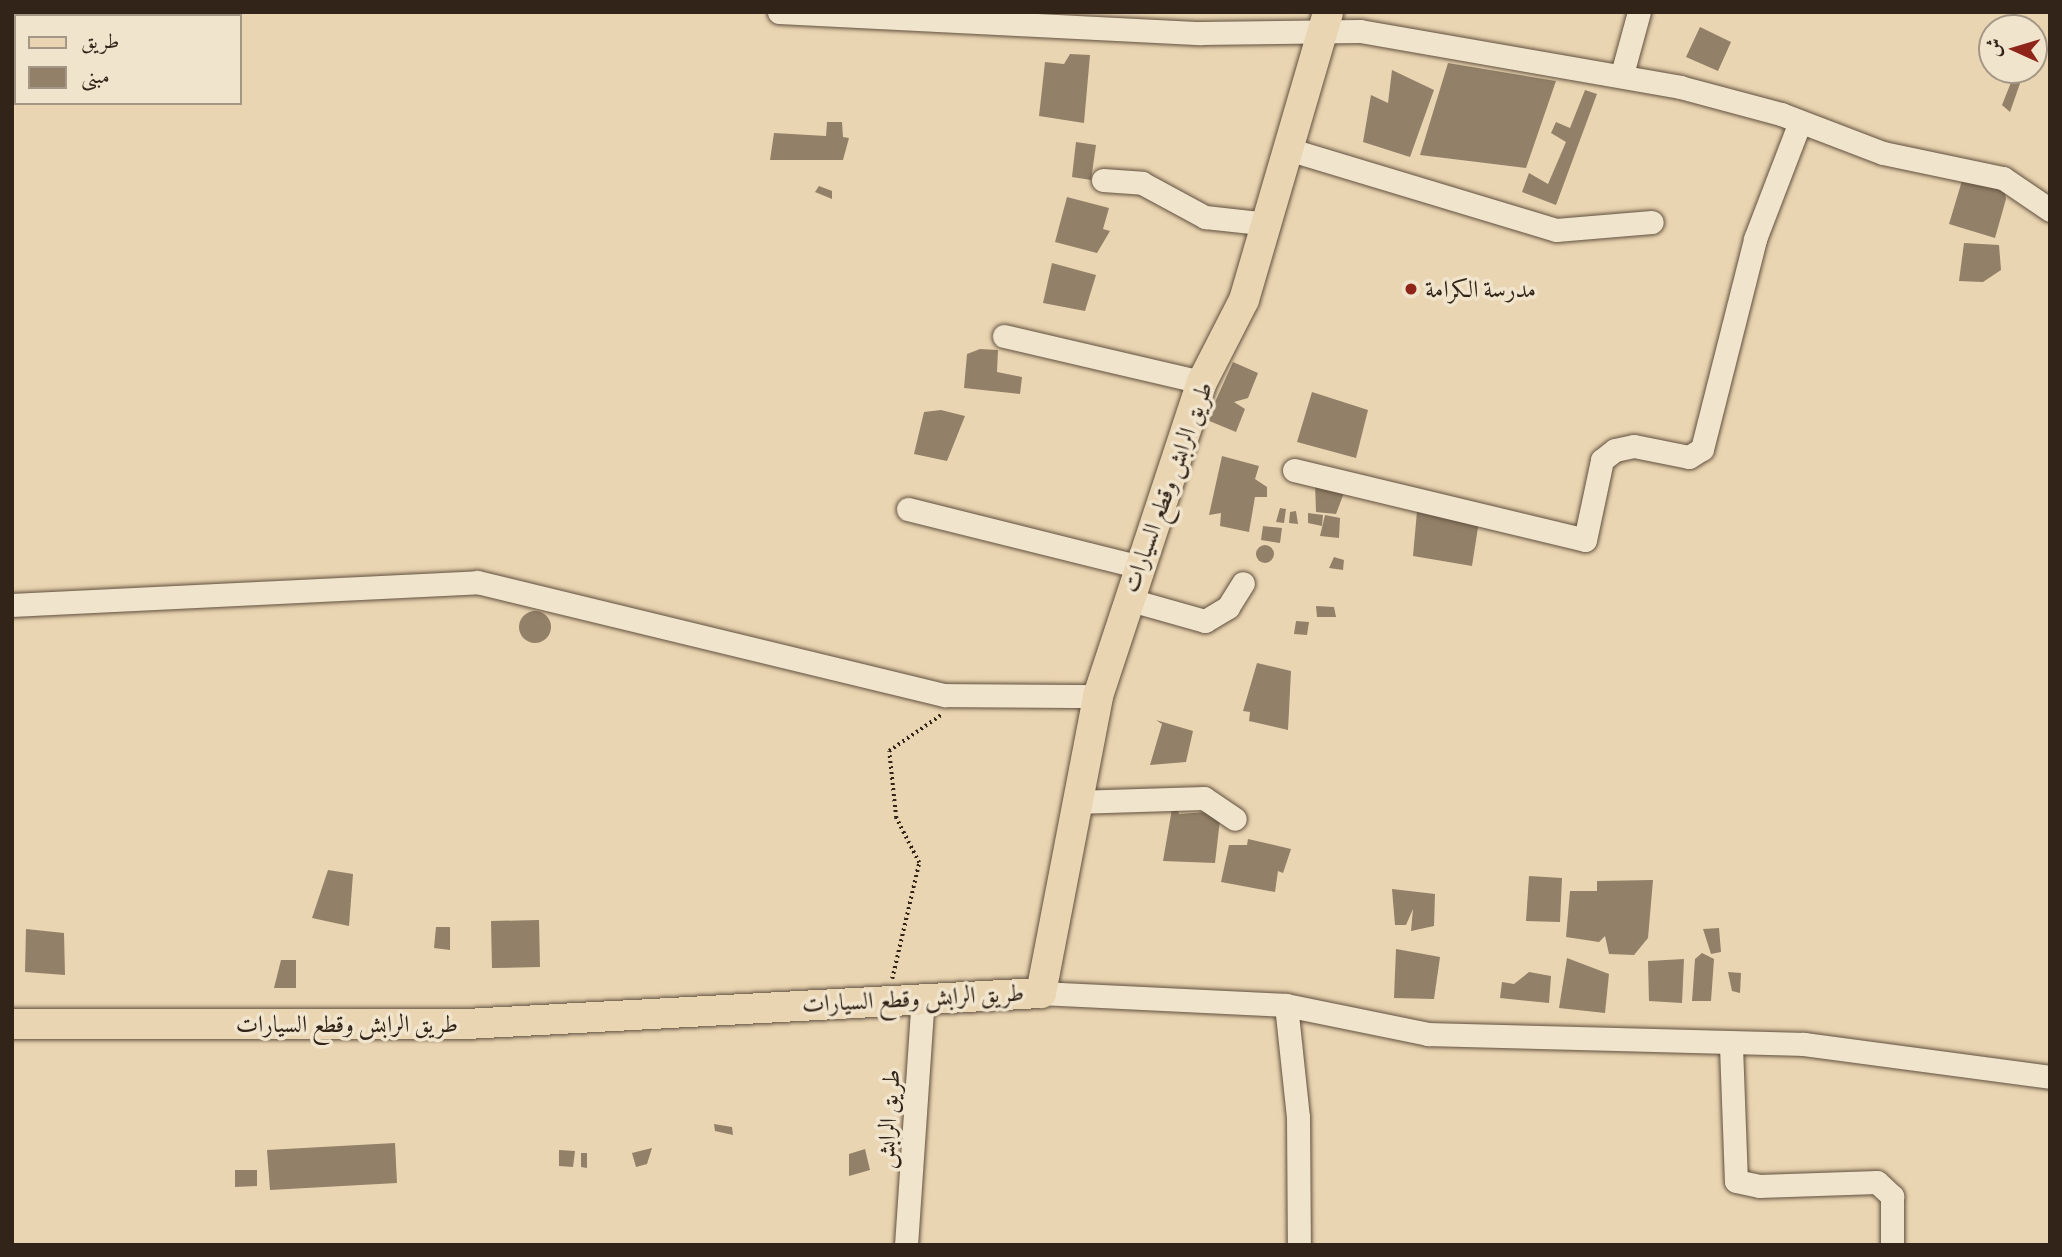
<!DOCTYPE html>
<meta charset="utf-8">
<style>
body{margin:0}
#map{position:relative;width:2062px;height:1257px;overflow:hidden;background:#ead5b2;font-family:"EB Garamond",Amiri,serif}
div>[style]{position:absolute}
[style*='--x']{left:calc(var(--x)*1px);top:calc(var(--y)*1px);width:calc(var(--w)*1px);rotate:calc(var(--a)*1deg)}
.building>*{inset:0;background:#928068}
.round{border-radius:50%}
.path>*{height:3.5px;margin-top:-1.75px;transform-origin:0;background:repeating-linear-gradient(90deg,#322418 0 2px,transparent 0 5.5px)}
.roads{filter:drop-shadow(0 0 2px #60503e) drop-shadow(0 0 2px #60503e)}
.minor>*{height:23px;margin:-11.5px;padding:0 11.5px;transform-origin:11.5px;border-radius:11.5px;background:#f1e4cd}
.major>*{height:30px;margin:-15px;padding:0 15px;transform-origin:15px;border-radius:15px;background:#ead5b2}
.dots>*{width:19px;height:19px;translate:-50% -50%;box-sizing:border-box;border:4px solid #f1e4cd;border-radius:50%}
span{translate:-50% -50%;white-space:nowrap;text-align:center;line-height:1.15;-webkit-text-stroke:7px #f1e4cd;paint-order:stroke}
.poi-label{font-size:24px;color:#322418}
.left{translate:0 -50%;text-align:left}
.street-label{font-size:24px;color:#322418}
.frame{position:absolute;inset:0;border:14px solid #322418;pointer-events:none}
.legend{position:absolute;left:14px;top:14px;width:228px;height:91px;box-sizing:border-box;background:#f1e4cd;border:2px solid #a59785;margin:0;padding:9px 12px;list-style:none;font-size:21px;color:#322418}
.legend li{display:flex;align-items:center;gap:14px;height:35px}
.legend b{width:35px;border:2px solid #a59785}
.north{position:absolute;left:1978px;top:14px;width:70px;height:70px;box-sizing:border-box;background:#f1e4cd;border:2px solid #a59785;border-radius:50%;rotate:274deg;font-size:19px;font-weight:700;line-height:28px;text-align:center;color:#322418}
.north::after{content:'';display:block;margin:auto;width:24px;height:32px;background:#8f2418;clip-path:polygon(50% 0,100% 100%,50% 72%,0 100%)}
</style>
<div id="map">
<div class="building">
<div style="clip-path:polygon(1700px 27px,1731px 42px,1718px 71px,1686px 57px)"></div>
<div style="clip-path:polygon(1070px 54px,1090px 55px,1084px 123px,1039px 116px,1045px 62px,1064px 64px)"></div>
<div style="clip-path:polygon(1448px 63px,1556px 81px,1526px 168px,1420px 155px)"></div>
<div style="clip-path:polygon(1392px 70px,1434px 90px,1410px 157px,1363px 142px,1371px 95px,1388px 103px)"></div>
<div style="clip-path:polygon(2016px 70px,2024px 72px,2010px 112px,2002px 105px)"></div>
<div style="clip-path:polygon(1585px 90px,1597px 94px,1556px 205px,1522px 192px,1529px 173px,1548px 184px,1566px 142px,1551px 133px,1556px 122px,1570px 128px)"></div>
<div style="clip-path:polygon(827px 122px,842px 122px,843px 137px,849px 138px,843px 160px,770px 160px,774px 133px,826px 136px)"></div>
<div style="clip-path:polygon(1076px 142px,1096px 145px,1091px 180px,1072px 177px)"></div>
<div style="clip-path:polygon(1964px 174px,2003px 183px,2006px 199px,1995px 238px,1949px 224px)"></div>
<div style="clip-path:polygon(819px 186px,832px 191px,832px 199px,815px 192px)"></div>
<div style="clip-path:polygon(1067px 197px,1109px 208px,1103px 229px,1110px 231px,1097px 253px,1055px 242px)"></div>
<div style="clip-path:polygon(1964px 243px,1999px 245px,2001px 270px,1983px 282px,1959px 281px)"></div>
<div style="clip-path:polygon(1052px 263px,1096px 275px,1085px 311px,1043px 303px)"></div>
<div style="clip-path:polygon(980px 349px,998px 350px,997px 372px,1022px 377px,1020px 394px,964px 388px,967px 354px)"></div>
<div style="clip-path:polygon(1233px 362px,1258px 373px,1248px 398px,1234px 402px,1245px 409px,1236px 432px,1207px 420px)"></div>
<div style="clip-path:polygon(1312px 392px,1368px 410px,1356px 458px,1297px 442px)"></div>
<div style="clip-path:polygon(941px 410px,965px 416px,947px 461px,914px 454px,924px 412px)"></div>
<div style="clip-path:polygon(1222px 456px,1259px 466px,1255px 479px,1267px 487px,1267px 497px,1255px 497px,1249px 532px,1220px 526px,1221px 513px,1209px 515px)"></div>
<div style="clip-path:polygon(1315px 482px,1345px 490px,1336px 514px,1316px 512px)"></div>
<div style="clip-path:polygon(1280px 508px,1286px 509px,1284px 523px,1276px 522px)"></div>
<div style="clip-path:polygon(1296px 511px,1298px 524px,1289px 523px,1290px 512px)"></div>
<div style="clip-path:polygon(1417px 511px,1479px 521px,1472px 566px,1413px 556px)"></div>
<div style="clip-path:polygon(1308px 513px,1323px 515px,1322px 526px,1308px 523px)"></div>
<div style="clip-path:polygon(1325px 515px,1340px 518px,1339px 538px,1320px 536px)"></div>
<div style="clip-path:polygon(1263px 526px,1282px 528px,1280px 543px,1261px 540px)"></div>
<div class="round" style="left:1256px;top:545px;width:18px;height:18px"></div>
<div style="clip-path:polygon(1334px 557px,1344px 560px,1343px 570px,1329px 568px)"></div>
<div style="clip-path:polygon(1316px 606px,1334px 607px,1336px 617px,1317px 617px)"></div>
<div class="round" style="left:519px;top:611px;width:32px;height:32px"></div>
<div style="clip-path:polygon(1296px 621px,1309px 622px,1307px 635px,1294px 634px)"></div>
<div style="clip-path:polygon(1257px 663px,1291px 671px,1288px 730px,1249px 721px,1250px 712px,1243px 711px)"></div>
<div style="clip-path:polygon(1156px 720px,1193px 731px,1186px 762px,1150px 765px,1162px 724px)"></div>
<div style="clip-path:polygon(1174px 797px,1179px 814px,1221px 811px,1215px 863px,1163px 861px)"></div>
<div style="clip-path:polygon(1248px 839px,1291px 849px,1283px 873px,1278px 871px,1275px 892px,1221px 882px,1229px 845px,1247px 845px)"></div>
<div style="clip-path:polygon(328px 870px,353px 874px,349px 926px,312px 918px)"></div>
<div style="clip-path:polygon(1529px 876px,1562px 878px,1560px 922px,1526px 921px)"></div>
<div style="clip-path:polygon(1653px 880px,1648px 938px,1634px 955px,1609px 954px,1605px 936px,1599px 942px,1566px 937px,1570px 891px,1597px 891px,1597px 881px)"></div>
<div style="clip-path:polygon(1392px 889px,1435px 894px,1434px 926px,1411px 931px,1413px 909px,1406px 925px,1395px 925px)"></div>
<div style="clip-path:polygon(539px 920px,540px 967px,492px 968px,491px 921px)"></div>
<div style="clip-path:polygon(436px 927px,450px 927px,450px 950px,434px 948px)"></div>
<div style="clip-path:polygon(1719px 928px,1721px 952px,1711px 954px,1703px 929px)"></div>
<div style="clip-path:polygon(26px 929px,64px 933px,65px 975px,25px 972px)"></div>
<div style="clip-path:polygon(1396px 949px,1440px 957px,1434px 999px,1394px 998px)"></div>
<div style="clip-path:polygon(1702px 953px,1714px 959px,1711px 1001px,1692px 1001px,1695px 959px)"></div>
<div style="clip-path:polygon(1567px 958px,1609px 974px,1605px 1013px,1559px 1008px)"></div>
<div style="clip-path:polygon(1684px 959px,1682px 1003px,1649px 1001px,1648px 961px)"></div>
<div style="clip-path:polygon(281px 960px,296px 960px,296px 988px,274px 988px)"></div>
<div style="clip-path:polygon(1529px 972px,1551px 976px,1549px 1003px,1500px 998px,1502px 982px,1514px 984px)"></div>
<div style="clip-path:polygon(1728px 972px,1741px 973px,1740px 993px,1732px 991px)"></div>
<div style="clip-path:polygon(714px 1124px,732px 1127px,733px 1135px,715px 1131px)"></div>
<div style="clip-path:polygon(395px 1143px,397px 1183px,270px 1190px,267px 1150px)"></div>
<div style="clip-path:polygon(652px 1148px,647px 1164px,636px 1167px,632px 1153px)"></div>
<div style="clip-path:polygon(865px 1149px,870px 1170px,849px 1176px,849px 1154px)"></div>
<div style="clip-path:polygon(559px 1150px,575px 1151px,573px 1167px,559px 1166px)"></div>
<div style="clip-path:polygon(581px 1153px,587px 1153px,587px 1168px,581px 1167px)"></div>
<div style="clip-path:polygon(235px 1170px,257px 1170px,257px 1186px,235px 1187px)"></div>
</div>
<div class="path">
<div style="--x:892;--y:979;--w:119;--a:-76.9"></div>
<div style="--x:919;--y:863;--w:51;--a:-117.1"></div>
<div style="--x:896;--y:818;--w:67;--a:-96"></div>
<div style="--x:889;--y:751;--w:63;--a:-34.7"></div>
</div>
<div class="roads">
<div class="minor">
<div style="--x:779;--y:12;--w:422;--a:2.9"></div>
<div style="--x:1200;--y:33;--w:160;--a:-0.7"></div>
<div style="--x:1360;--y:31;--w:325;--a:9.9"></div>
<div style="--x:1680;--y:87;--w:105;--a:15"></div>
<div style="--x:1781;--y:114;--w:109;--a:20.9"></div>
<div style="--x:1883;--y:153;--w:123;--a:11.8"></div>
<div style="--x:2003;--y:178;--w:57;--a:34.2"></div>
<div style="--x:1622;--y:74;--w:64;--a:-74.7"></div>
<div style="--x:1291;--y:150;--w:277;--a:16.8"></div>
<div style="--x:1556;--y:230;--w:96;--a:-4.8"></div>
<div style="--x:1103;--y:180;--w:39;--a:4"></div>
<div style="--x:1142;--y:183;--w:72;--a:28.4"></div>
<div style="--x:1205;--y:217;--w:63;--a:6.3"></div>
<div style="--x:1004;--y:336;--w:203;--a:13.1"></div>
<div style="--x:1294;--y:470;--w:299;--a:13.5"></div>
<div style="--x:1585;--y:540;--w:82;--a:-78"></div>
<div style="--x:1602;--y:460;--w:16;--a:-38"></div>
<div style="--x:1615;--y:450;--w:19;--a:-12"></div>
<div style="--x:1634;--y:446;--w:56;--a:11.3"></div>
<div style="--x:1689;--y:457;--w:15;--a:-32"></div>
<div style="--x:1702;--y:449;--w:217;--a:-75.8"></div>
<div style="--x:1755;--y:239;--w:125;--a:-69"></div>
<div style="--x:908;--y:509;--w:236;--a:14"></div>
<div style="--x:1127;--y:599;--w:81;--a:15.8"></div>
<div style="--x:1205;--y:621;--w:27;--a:-31"></div>
<div style="--x:1228;--y:607;--w:28;--a:-58"></div>
<div style="--x:12;--y:605;--w:466;--a:-2.8"></div>
<div style="--x:477;--y:582;--w:481;--a:13.6"></div>
<div style="--x:945;--y:695;--w:153;--a:0.4"></div>
<div style="--x:1074;--y:802;--w:130;--a:-1.8"></div>
<div style="--x:1204;--y:798;--w:37;--a:34"></div>
<div style="--x:1041;--y:993;--w:245;--a:2.8"></div>
<div style="--x:1286;--y:1005;--w:113;--a:83.9"></div>
<div style="--x:1298;--y:1117;--w:128;--a:89.6"></div>
<div style="--x:1286;--y:1005;--w:145;--a:11.5"></div>
<div style="--x:1428;--y:1034;--w:376;--a:1.5"></div>
<div style="--x:1804;--y:1044;--w:248;--a:7.6"></div>
<div style="--x:1731;--y:1046;--w:135;--a:87.9"></div>
<div style="--x:1736;--y:1181;--w:24;--a:12"></div>
<div style="--x:1759;--y:1186;--w:118;--a:-1.9"></div>
<div style="--x:1877;--y:1182;--w:21;--a:43"></div>
<div style="--x:1892;--y:1196;--w:49;--a:90"></div>
<div style="--x:906;--y:1245;--w:249;--a:-86.1"></div>
</div>
<div class="major">
<div style="--x:12;--y:1024;--w:454;--a:0"></div>
<div style="--x:466;--y:1024;--w:576;--a:-3.09"></div>
<div style="--x:1041;--y:993;--w:302;--a:-79.1"></div>
<div style="--x:1098;--y:696;--w:331;--a:-71.7"></div>
<div style="--x:1202;--y:382;--w:92;--a:-62.9"></div>
<div style="--x:1244;--y:300;--w:300;--a:-73.7"></div>
</div>
</div>
<div class="dots">
<div style="left:1411px;top:289px;background:#8f2418"></div>
</div>
<div class="poi-label">
<span class="left" style="left:1425px;top:289px">مدرسة الكرامة</span>
</div>
<div class="street-label">
<span style="left:1167px;top:487px;rotate:-70deg">طريق الرابش وقطع السيارات</span>
<span style="left:913px;top:998px;rotate:-3deg">طريق الرابش وقطع السيارات</span>
<span style="left:347px;top:1024px">طريق الرابش وقطع السيارات</span>
<span style="left:888px;top:1119px;rotate:-86deg">طريق الرابش</span>
</div>
<div class="frame"></div>
<ul class="legend">
<li><b style="height:9px;background:#ead5b2"></b>طريق</li>
<li><b style="height:19px;background:#928068"></b>مبنى</li>
</ul>
<div class="north">ش</div>
</div>
